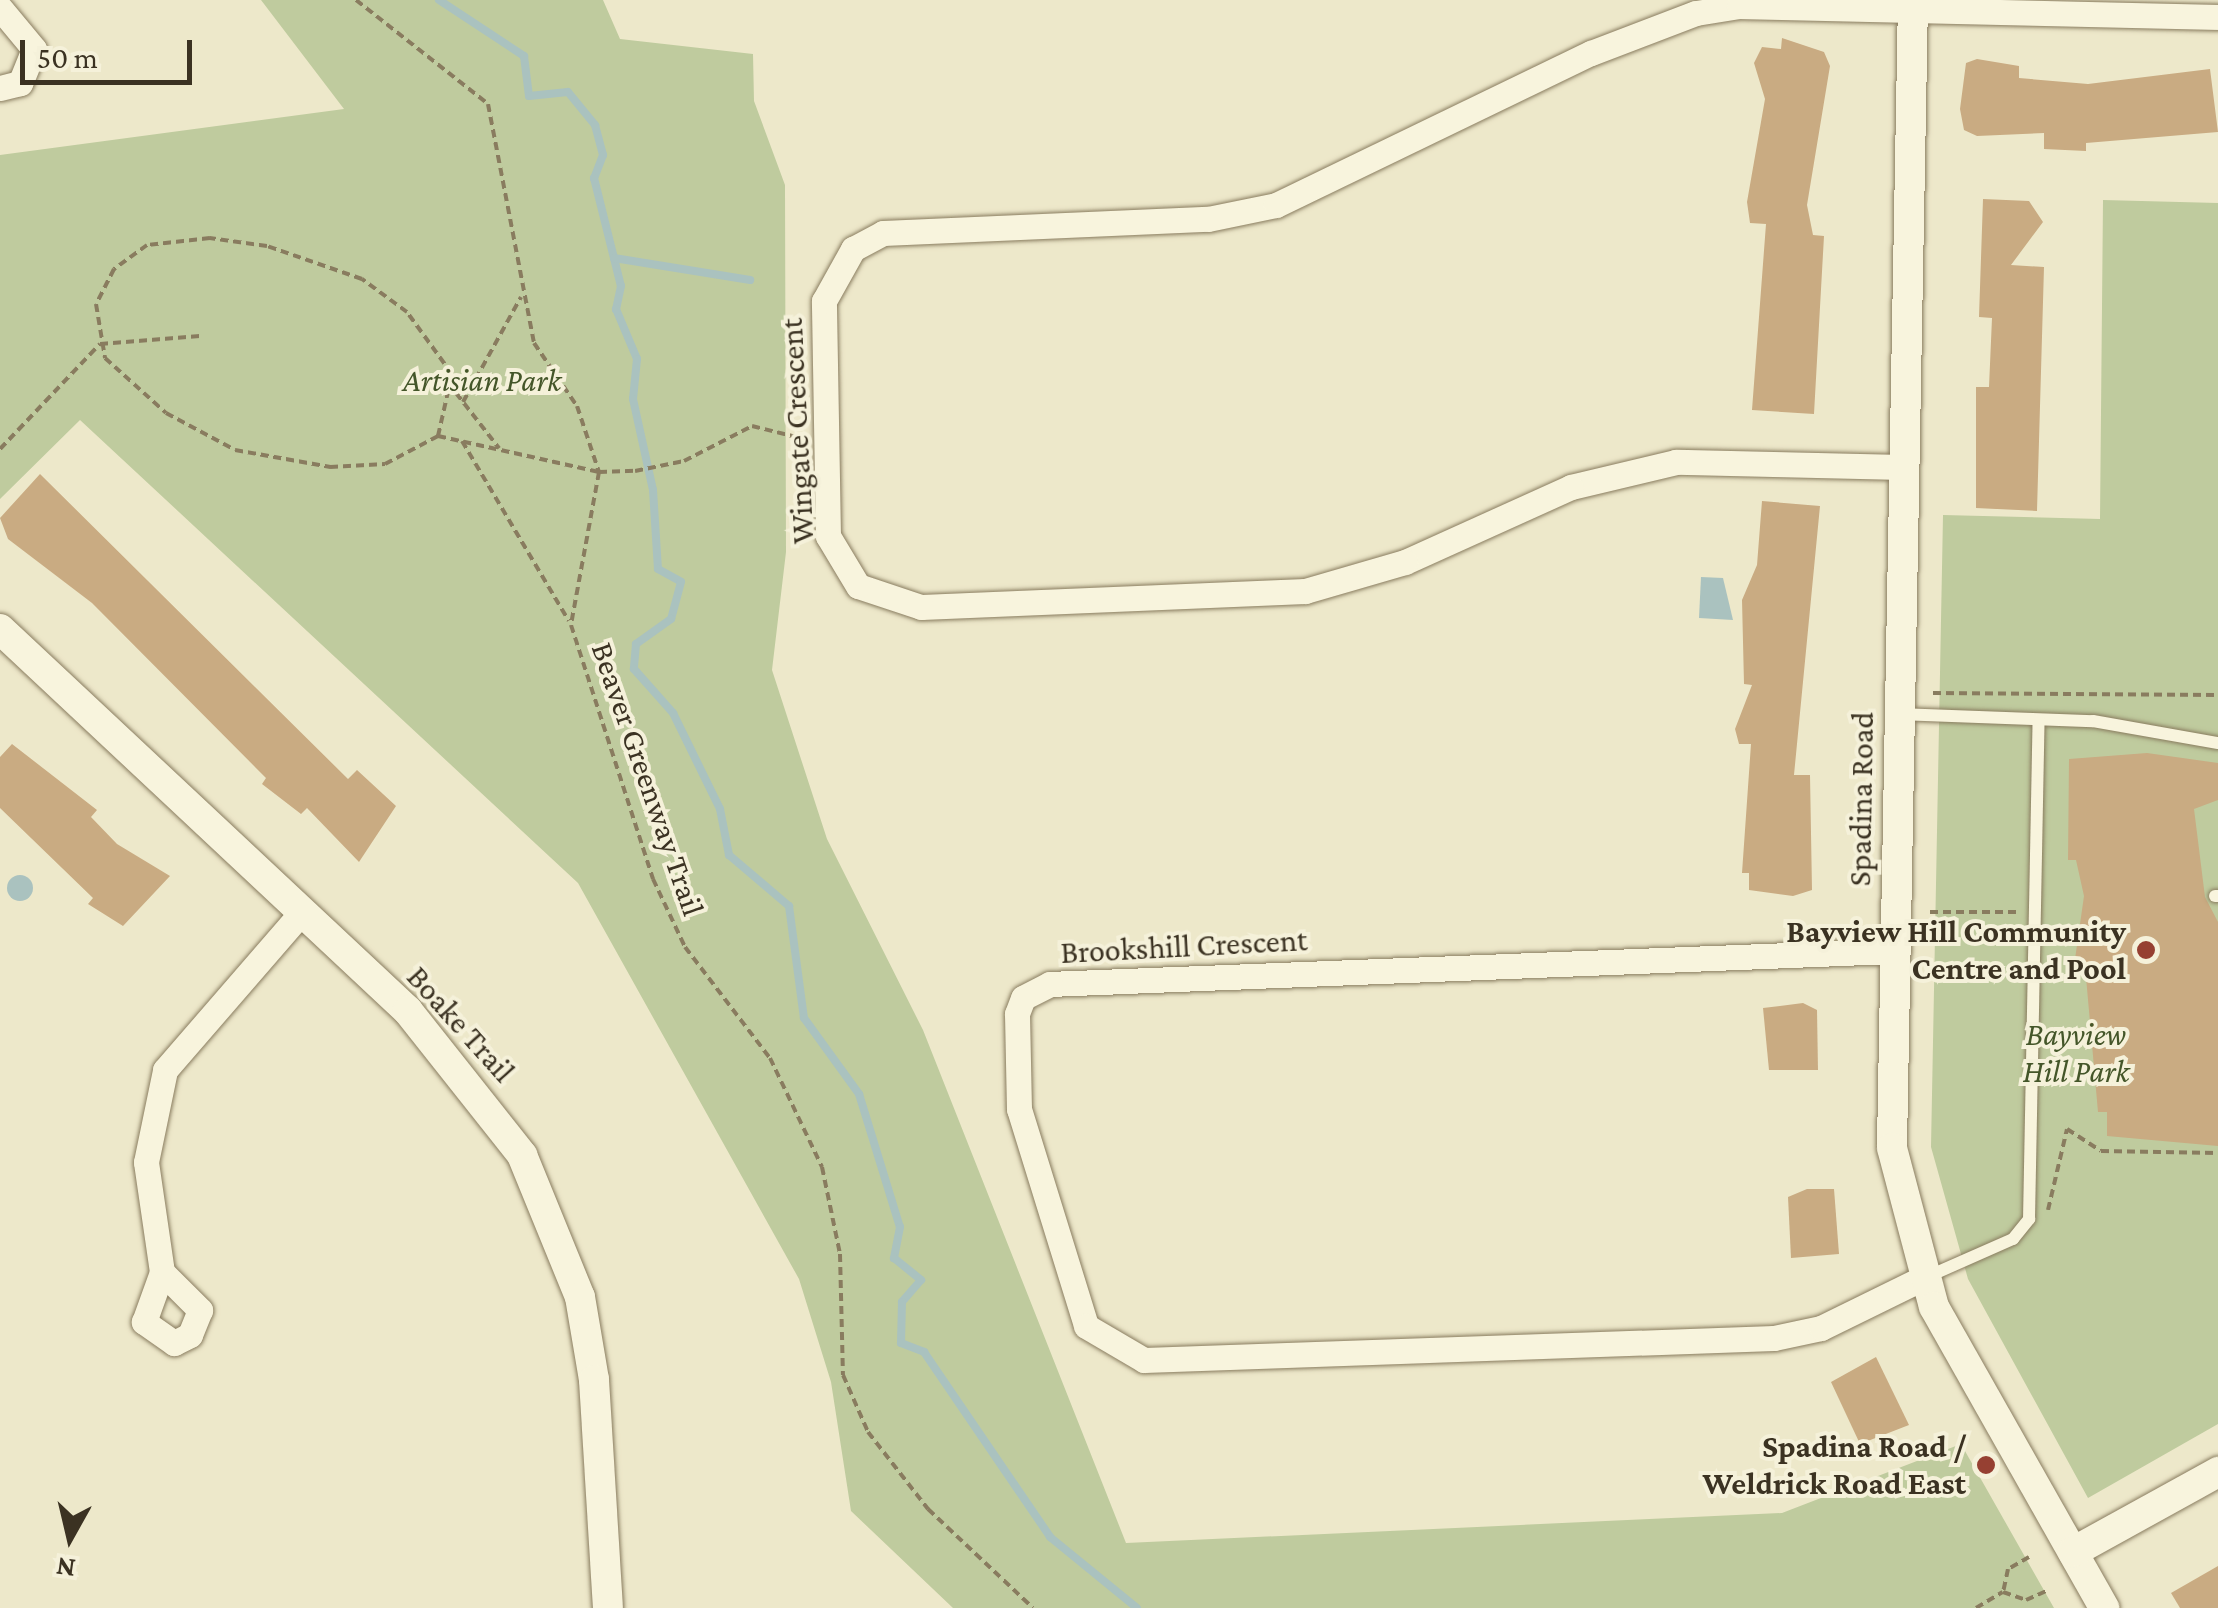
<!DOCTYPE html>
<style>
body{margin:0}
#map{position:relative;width:2218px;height:1608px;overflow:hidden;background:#ede8ca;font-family:"Crimson Pro",serif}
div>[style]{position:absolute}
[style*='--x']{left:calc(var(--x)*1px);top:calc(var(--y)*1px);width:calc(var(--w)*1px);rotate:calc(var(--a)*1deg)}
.green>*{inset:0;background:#bfcb9e}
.water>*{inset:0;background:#aac2bf}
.round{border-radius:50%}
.stream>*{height:8px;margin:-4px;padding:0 4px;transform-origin:4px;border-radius:4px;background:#aac2bf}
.building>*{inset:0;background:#c9ab82}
.path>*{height:4px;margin-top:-2px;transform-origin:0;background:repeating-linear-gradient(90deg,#897c5f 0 8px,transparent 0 13px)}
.roads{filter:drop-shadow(0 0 2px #897c5f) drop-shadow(0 0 2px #897c5f)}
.service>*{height:12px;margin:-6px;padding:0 6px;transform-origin:6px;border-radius:6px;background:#f8f4dd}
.minor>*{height:25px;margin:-12.5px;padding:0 12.5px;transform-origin:12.5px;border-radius:12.5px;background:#f8f4dd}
.tertiary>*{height:30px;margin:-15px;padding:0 15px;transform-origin:15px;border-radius:15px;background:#f8f4dd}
.dots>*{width:28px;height:28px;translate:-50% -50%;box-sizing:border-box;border:5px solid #f5f1da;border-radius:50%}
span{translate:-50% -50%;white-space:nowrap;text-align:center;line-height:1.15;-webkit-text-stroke:8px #f5f1da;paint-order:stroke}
.park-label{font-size:32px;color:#445629;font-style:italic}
.street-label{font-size:32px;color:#3b3222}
.poi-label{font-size:32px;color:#3b3222;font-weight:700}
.right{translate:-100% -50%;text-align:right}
.north{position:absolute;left:20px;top:1488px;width:100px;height:100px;-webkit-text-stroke:8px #f5f1da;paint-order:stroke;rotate:188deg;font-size:28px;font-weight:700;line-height:40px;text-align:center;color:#3b3222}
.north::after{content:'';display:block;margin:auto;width:35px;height:45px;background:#3b3222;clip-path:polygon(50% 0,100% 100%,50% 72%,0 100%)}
.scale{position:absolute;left:20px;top:40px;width:172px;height:45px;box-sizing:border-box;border:5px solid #3b3222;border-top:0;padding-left:12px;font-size:30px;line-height:35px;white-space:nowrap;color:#3b3222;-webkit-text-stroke:8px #f5f1da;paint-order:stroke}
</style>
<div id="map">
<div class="green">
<div style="clip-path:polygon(261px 0,603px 0,620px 39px,753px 54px,754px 101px,785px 185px,786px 552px,772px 670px,827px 839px,923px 1030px,1126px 1543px,1782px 1513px,1961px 1444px,2054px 1608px,953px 1608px,851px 1511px,831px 1382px,799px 1279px,578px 883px,80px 420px,0 499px,0 155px,344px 109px)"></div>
<div style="clip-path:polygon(2103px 200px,2218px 203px,2218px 1424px,2088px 1498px,1968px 1279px,1931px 1147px,1943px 515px,2100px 519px)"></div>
</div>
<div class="water">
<div style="clip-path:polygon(1701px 577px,1723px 578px,1733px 620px,1699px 618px)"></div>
<div class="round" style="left:7px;top:875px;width:26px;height:26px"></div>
</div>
<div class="stream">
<div style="--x:439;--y:0;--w:102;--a:33.4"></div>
<div style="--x:524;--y:56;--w:40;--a:82.9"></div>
<div style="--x:529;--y:96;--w:39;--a:-6"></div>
<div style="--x:568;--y:92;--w:43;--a:50.7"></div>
<div style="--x:595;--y:125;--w:31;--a:75"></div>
<div style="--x:603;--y:155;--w:25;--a:111"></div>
<div style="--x:594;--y:178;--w:111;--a:76"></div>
<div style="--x:621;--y:286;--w:24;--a:102"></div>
<div style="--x:616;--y:309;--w:54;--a:67.2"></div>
<div style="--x:637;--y:359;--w:40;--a:95.7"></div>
<div style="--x:633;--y:399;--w:93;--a:77.6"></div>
<div style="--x:653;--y:490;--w:79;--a:86.4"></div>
<div style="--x:658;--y:569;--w:26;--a:29"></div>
<div style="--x:681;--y:582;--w:38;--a:105"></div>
<div style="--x:671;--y:619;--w:43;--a:144.5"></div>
<div style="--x:636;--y:644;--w:25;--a:95"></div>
<div style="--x:634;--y:669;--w:59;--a:48.4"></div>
<div style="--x:673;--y:713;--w:107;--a:63.9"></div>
<div style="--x:720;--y:809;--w:47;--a:78.9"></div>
<div style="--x:729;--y:855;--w:79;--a:40.4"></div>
<div style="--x:789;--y:906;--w:113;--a:82.4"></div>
<div style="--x:804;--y:1018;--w:94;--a:54.1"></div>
<div style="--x:859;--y:1094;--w:139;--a:72.9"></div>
<div style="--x:900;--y:1227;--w:32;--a:101"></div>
<div style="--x:894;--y:1258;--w:35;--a:39"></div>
<div style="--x:921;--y:1280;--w:29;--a:131"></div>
<div style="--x:902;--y:1302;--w:41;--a:91.4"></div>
<div style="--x:901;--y:1343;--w:25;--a:21"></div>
<div style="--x:924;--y:1352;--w:224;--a:55.7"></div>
<div style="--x:1050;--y:1537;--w:112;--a:39.2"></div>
<div style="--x:614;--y:258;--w:138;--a:9.2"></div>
</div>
<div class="building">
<div style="clip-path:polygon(1782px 38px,1824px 52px,1830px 66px,1807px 205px,1813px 235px,1824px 236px,1814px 414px,1752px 410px,1766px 224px,1750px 223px,1747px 202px,1765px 99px,1754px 63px,1762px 47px,1781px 49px)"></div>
<div style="clip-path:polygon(1977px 59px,2019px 66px,2019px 78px,2088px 84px,2210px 69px,2218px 132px,2086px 143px,2086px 151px,2044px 149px,2044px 133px,1977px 136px,1964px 130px,1960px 109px,1966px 63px)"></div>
<div style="clip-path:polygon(1983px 199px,2029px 201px,2043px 222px,2011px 265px,2044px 267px,2037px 511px,1976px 508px,1976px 387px,1989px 387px,1992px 318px,1979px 317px)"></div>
<div style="clip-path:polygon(40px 474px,348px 779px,357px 770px,396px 806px,359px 862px,307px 808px,301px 814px,262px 784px,266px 778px,92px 603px,8px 539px,0 518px)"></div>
<div style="clip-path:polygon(1762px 501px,1820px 506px,1794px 775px,1810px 775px,1812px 890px,1793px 896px,1749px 890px,1749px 873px,1742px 873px,1751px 744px,1739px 744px,1735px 729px,1752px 685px,1744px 684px,1742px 600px,1757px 565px)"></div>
<div style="clip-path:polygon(12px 744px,97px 810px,91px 817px,117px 844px,170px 876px,123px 926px,88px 904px,93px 898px,0 808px,0 757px)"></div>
<div style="clip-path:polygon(2147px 753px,2218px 763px,2218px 800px,2194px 809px,2205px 897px,2218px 922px,2218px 1146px,2107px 1136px,2107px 1112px,2098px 1112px,2085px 966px,2074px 966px,2084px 896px,2076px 860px,2068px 860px,2069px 759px)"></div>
<div style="clip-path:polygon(1803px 1003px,1817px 1010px,1818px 1070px,1769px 1070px,1763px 1008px)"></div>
<div style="clip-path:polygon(1807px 1189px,1834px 1189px,1839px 1254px,1791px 1258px,1788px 1197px)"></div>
<div style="clip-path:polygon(1876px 1357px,1909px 1425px,1860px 1444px,1831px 1382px)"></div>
<div style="clip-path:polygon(2218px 1566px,2218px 1608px,2180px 1608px,2171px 1593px)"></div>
</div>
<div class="path">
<div style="--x:356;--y:0;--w:168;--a:38.2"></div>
<div style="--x:488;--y:104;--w:243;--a:79.1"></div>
<div style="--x:534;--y:343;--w:76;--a:55.7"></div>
<div style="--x:577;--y:406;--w:70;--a:71.6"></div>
<div style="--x:599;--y:472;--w:156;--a:100.4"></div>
<div style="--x:571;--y:625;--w:267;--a:72.1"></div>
<div style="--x:653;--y:879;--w:75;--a:64.8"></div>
<div style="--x:685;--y:947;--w:140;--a:52.6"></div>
<div style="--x:770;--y:1058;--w:121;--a:64.5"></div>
<div style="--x:822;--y:1167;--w:89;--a:78.3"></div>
<div style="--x:840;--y:1254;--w:121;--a:88.6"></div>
<div style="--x:843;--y:1375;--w:62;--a:66.3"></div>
<div style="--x:868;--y:1432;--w:98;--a:52.1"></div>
<div style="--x:928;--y:1509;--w:144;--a:43.3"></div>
<div style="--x:456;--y:393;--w:70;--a:52"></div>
<div style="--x:463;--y:402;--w:120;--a:-61.1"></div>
<div style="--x:438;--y:436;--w:64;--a:-77.3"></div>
<div style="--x:452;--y:374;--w:77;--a:-126"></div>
<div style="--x:407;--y:312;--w:56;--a:-143.7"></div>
<div style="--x:362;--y:279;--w:101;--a:-160.8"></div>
<div style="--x:267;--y:246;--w:58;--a:-172"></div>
<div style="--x:210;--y:238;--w:63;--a:173.7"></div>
<div style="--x:147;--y:245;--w:41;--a:144"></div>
<div style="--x:114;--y:269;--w:39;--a:117"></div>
<div style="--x:96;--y:304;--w:55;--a:80.5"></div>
<div style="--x:105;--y:358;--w:82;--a:42"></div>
<div style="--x:166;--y:413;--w:78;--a:28.2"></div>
<div style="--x:235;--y:450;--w:97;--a:10.1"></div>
<div style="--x:330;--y:467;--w:55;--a:-3.1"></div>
<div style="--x:385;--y:464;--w:60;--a:-27.8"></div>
<div style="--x:438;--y:436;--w:165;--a:12.6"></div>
<div style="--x:599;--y:472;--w:36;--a:-2"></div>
<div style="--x:635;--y:471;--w:50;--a:-11.5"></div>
<div style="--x:684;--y:461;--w:76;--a:-27.2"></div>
<div style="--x:752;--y:426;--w:54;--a:14"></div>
<div style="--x:462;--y:441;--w:209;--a:59.3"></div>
<div style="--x:0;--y:449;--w:145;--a:-46.4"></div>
<div style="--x:100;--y:344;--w:100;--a:-4.6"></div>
<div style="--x:1933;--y:693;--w:285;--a:0.4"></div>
<div style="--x:1930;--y:912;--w:86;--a:0"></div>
<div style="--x:2048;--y:1210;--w:83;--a:-76.8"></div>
<div style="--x:2067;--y:1129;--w:40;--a:32.9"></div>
<div style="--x:2101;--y:1151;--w:117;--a:1"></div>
<div style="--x:2029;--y:1557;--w:24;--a:150"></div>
<div style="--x:2008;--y:1569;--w:24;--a:102"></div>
<div style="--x:2003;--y:1592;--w:24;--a:19"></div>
<div style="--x:2026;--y:1600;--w:24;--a:-24"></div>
<div style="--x:1976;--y:1608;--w:31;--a:-31"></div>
</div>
<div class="roads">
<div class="service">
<div style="--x:1898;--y:714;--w:195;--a:2.1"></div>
<div style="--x:2093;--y:721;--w:127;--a:10"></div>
<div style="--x:2215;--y:896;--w:3;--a:0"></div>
<div style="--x:1929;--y:1276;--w:92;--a:-23.8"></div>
<div style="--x:2013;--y:1239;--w:26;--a:-51"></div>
<div style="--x:2029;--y:1219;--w:499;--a:-88.9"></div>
</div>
<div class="minor">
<div style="--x:0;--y:8;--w:53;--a:50.3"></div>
<div style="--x:34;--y:49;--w:37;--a:112"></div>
<div style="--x:20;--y:83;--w:21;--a:166"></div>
<div style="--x:1903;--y:467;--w:227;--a:-178.7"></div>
<div style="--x:1676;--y:462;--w:108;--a:166.6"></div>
<div style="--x:1571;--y:487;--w:182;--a:155.7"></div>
<div style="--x:1405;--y:562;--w:104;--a:163.8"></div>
<div style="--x:1305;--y:591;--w:384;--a:177.6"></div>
<div style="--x:921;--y:607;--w:66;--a:-161.6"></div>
<div style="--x:858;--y:586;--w:58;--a:-121"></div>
<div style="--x:828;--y:536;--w:235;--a:-91"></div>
<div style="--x:824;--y:301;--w:60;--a:-60.9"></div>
<div style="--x:853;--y:249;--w:34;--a:-28"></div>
<div style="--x:883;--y:233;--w:325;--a:-2.5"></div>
<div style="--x:1208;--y:219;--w:69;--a:-11.6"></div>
<div style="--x:1276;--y:205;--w:350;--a:-25.8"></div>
<div style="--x:1591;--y:53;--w:112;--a:-20.9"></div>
<div style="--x:1696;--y:13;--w:44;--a:-9.2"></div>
<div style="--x:1739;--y:6;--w:479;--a:1.3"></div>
<div style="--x:1892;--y:951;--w:843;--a:177.76"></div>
<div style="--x:1050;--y:984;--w:30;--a:153"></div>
<div style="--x:1023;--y:998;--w:17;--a:111"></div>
<div style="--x:1017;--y:1014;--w:95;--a:88.8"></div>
<div style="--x:1019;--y:1109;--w:227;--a:72.8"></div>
<div style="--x:1086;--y:1326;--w:67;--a:30.4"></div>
<div style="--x:1144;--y:1360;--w:630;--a:-2"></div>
<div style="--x:1774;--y:1338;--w:48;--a:-12"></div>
<div style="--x:1821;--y:1328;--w:114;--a:-26.1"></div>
<div style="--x:162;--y:1272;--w:111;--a:-98.3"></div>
<div style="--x:146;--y:1162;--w:94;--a:-78.3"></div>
<div style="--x:165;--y:1070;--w:206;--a:-49.1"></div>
<div style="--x:162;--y:1272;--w:54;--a:45"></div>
<div style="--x:200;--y:1310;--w:27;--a:112"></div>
<div style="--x:190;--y:1335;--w:18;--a:153"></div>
<div style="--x:174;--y:1343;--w:37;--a:-145"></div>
<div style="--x:144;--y:1322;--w:53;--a:-70.2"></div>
</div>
<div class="tertiary">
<div style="--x:1913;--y:0;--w:1148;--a:91.05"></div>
<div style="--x:1892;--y:1148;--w:164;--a:75.2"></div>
<div style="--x:1934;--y:1307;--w:346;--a:60.5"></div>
<div style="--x:0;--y:629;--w:559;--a:43.11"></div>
<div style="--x:408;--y:1011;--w:184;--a:51.6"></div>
<div style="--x:522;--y:1155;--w:153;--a:67.8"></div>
<div style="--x:580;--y:1297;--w:84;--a:80.4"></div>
<div style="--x:594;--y:1380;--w:228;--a:86.5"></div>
<div style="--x:2073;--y:1552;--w:166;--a:-28.9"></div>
</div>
</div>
<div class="dots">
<div style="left:2146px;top:950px;background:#964032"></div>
<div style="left:1986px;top:1465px;background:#964032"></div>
</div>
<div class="park-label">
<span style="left:482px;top:380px">Artisian Park</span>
<span style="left:2076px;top:1053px">Bayview<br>Hill Park</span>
</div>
<div class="street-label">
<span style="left:797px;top:431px;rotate:-93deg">Wingate Crescent</span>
<span style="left:648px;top:779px;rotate:71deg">Beaver Greenway Trail</span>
<span style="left:1861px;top:799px;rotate:-89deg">Spadina Road</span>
<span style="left:1184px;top:946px;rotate:-3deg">Brookshill Crescent</span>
<span style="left:461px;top:1024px;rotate:48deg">Boake Trail</span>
</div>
<div class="poi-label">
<span class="right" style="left:2126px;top:950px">Bayview Hill Community<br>Centre and Pool</span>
<span class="right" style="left:1966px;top:1465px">Spadina Road /<br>Weldrick Road East</span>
</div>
<div class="north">N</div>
<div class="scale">50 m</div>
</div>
